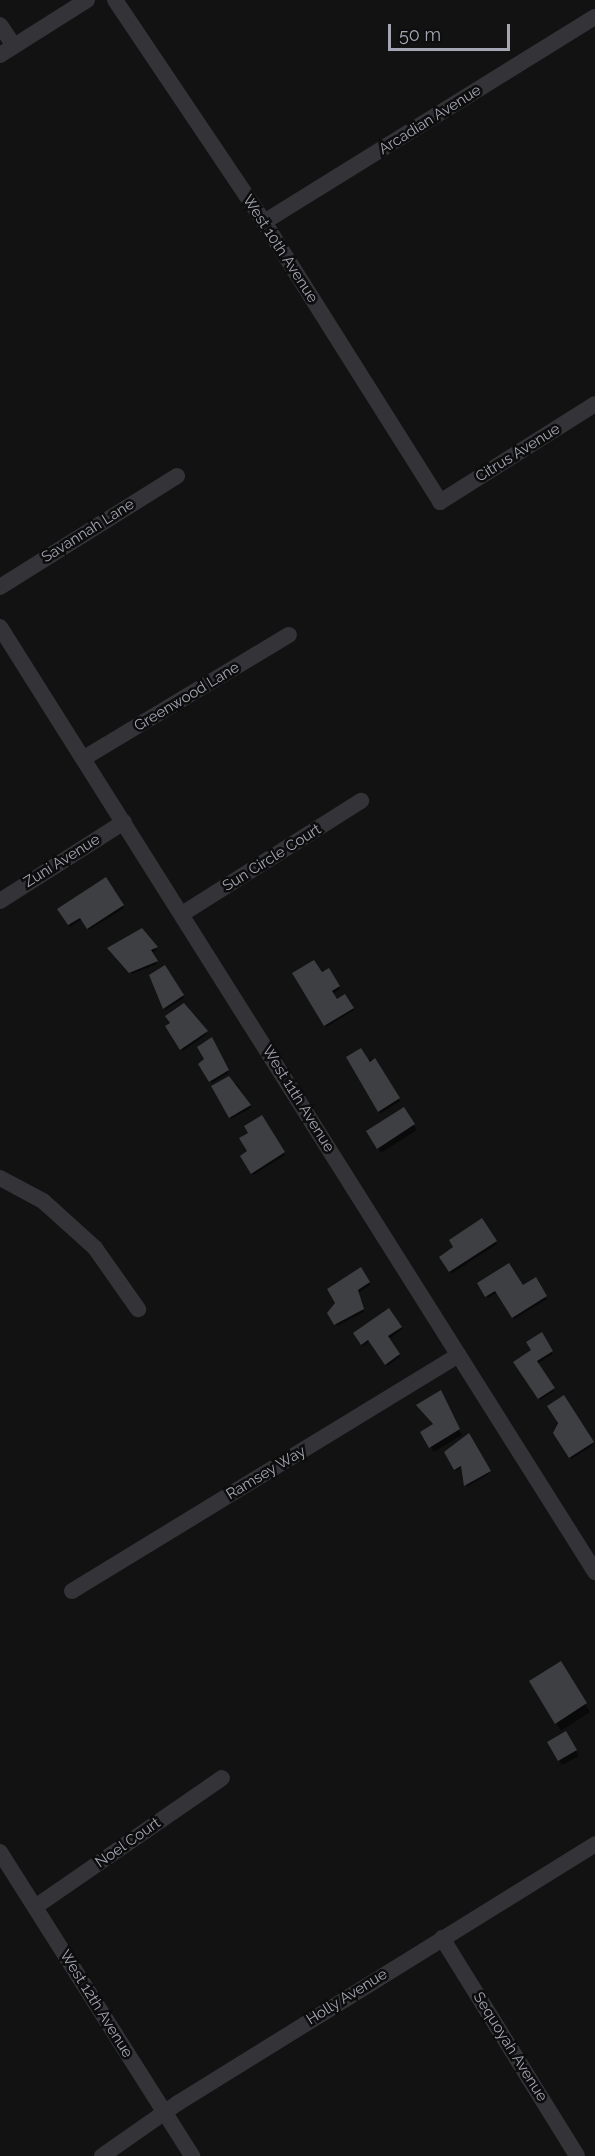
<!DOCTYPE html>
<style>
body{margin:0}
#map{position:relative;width:595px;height:2156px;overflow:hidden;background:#121213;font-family:Raleway,sans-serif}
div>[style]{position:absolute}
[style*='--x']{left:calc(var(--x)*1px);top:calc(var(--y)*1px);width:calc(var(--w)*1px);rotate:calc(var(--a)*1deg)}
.shadow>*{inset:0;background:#0007}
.building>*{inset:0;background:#3e3f43}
.street>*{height:16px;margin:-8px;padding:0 8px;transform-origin:8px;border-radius:8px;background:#333338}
span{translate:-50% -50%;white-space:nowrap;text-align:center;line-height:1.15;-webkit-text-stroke:5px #0d0d0e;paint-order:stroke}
.street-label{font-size:15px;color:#a4a6b3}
.scale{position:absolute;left:388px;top:24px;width:122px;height:27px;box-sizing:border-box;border:3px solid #a4a6b3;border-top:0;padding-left:8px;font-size:18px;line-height:21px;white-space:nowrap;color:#a4a6b3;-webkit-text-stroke:4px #0d0d0e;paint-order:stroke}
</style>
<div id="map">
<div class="shadow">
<div style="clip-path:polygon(106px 879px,124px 908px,89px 930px,82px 919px,70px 927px,59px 910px)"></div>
<div style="clip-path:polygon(142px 930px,157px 950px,151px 953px,157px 964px,132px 974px,109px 949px)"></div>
<div style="clip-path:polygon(165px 967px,184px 998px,165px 1010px,151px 976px)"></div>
<div style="clip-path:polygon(328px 970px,340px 989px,332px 994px,336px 1001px,345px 996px,354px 1010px,326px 1027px,294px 973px)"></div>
<div style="clip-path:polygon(184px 1005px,207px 1034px,183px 1051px,167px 1026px)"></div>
<div style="clip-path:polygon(211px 1039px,229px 1072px,212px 1083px,200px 1064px,206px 1060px)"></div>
<div style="clip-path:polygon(348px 1058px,375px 1060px,400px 1101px,380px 1114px)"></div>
<div style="clip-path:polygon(237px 1084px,251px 1108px,231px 1119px,213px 1087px)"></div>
<div style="clip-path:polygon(404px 1109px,417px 1130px,381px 1153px,368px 1132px)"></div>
<div style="clip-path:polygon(261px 1117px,285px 1155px,253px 1175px,242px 1157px,249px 1152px)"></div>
<div style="clip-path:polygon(482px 1220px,497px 1244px,451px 1274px,441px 1257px)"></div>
<div style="clip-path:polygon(361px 1270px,370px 1285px,358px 1293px,364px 1312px,337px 1326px,329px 1313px)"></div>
<div style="clip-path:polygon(535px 1280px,547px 1299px,514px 1319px,498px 1292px,488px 1298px,479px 1283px,522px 1288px)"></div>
<div style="clip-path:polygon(389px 1310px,402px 1329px,389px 1339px,400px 1357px,387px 1366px,370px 1341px,363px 1346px,355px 1333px)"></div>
<div style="clip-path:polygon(541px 1334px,553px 1354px,537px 1364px,554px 1391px,540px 1400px,515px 1362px,533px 1351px)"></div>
<div style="clip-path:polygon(563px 1397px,593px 1445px,571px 1459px,556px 1426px)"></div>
<div style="clip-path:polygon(443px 1398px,462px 1435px,434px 1452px,422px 1433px,434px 1426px,418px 1406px)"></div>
<div style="clip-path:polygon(468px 1436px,490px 1473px,467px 1487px,462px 1467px,456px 1471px,446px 1453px)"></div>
<div style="clip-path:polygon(560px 1663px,590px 1712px,561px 1731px,531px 1681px)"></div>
<div style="clip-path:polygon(565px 1733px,579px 1756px,562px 1765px,549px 1743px)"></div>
</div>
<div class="building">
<div style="clip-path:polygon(106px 877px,124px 905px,87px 929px,80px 918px,68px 925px,57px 909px)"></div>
<div style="clip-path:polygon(142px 928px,158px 947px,151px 950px,158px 961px,129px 973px,107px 948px)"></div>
<div style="clip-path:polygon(314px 960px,322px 972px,329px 968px,340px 986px,332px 991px,337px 999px,345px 994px,354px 1008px,324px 1026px,292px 973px)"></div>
<div style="clip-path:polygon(165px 965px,184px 995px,163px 1009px,149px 975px)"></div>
<div style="clip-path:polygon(184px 1003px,208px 1031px,180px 1050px,165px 1026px,170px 1023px,165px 1016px)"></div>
<div style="clip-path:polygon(212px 1037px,229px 1070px,209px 1082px,198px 1064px,204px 1059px,197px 1047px)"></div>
<div style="clip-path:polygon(361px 1048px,370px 1062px,375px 1058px,400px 1098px,378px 1112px,346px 1057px)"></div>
<div style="clip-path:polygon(229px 1076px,251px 1105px,229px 1118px,211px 1086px)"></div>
<div style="clip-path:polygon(404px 1107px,415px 1124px,377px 1149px,366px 1131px)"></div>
<div style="clip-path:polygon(262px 1115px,285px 1152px,251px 1174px,240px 1156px,247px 1151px,239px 1138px,248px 1133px,244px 1126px)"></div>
<div style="clip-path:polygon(482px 1218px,497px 1241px,449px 1272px,439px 1257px,453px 1247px,449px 1240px)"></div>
<div style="clip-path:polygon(509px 1263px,523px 1285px,536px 1277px,547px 1296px,512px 1318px,495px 1291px,485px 1297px,477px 1283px)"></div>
<div style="clip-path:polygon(361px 1267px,370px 1282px,358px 1290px,364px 1309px,334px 1325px,327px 1313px,335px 1303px,327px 1289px)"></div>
<div style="clip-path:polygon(389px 1308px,402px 1327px,388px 1336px,400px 1354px,385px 1365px,368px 1340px,361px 1345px,353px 1333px)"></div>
<div style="clip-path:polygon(542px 1332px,553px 1351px,537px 1361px,555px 1388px,538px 1399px,513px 1362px,531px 1350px,526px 1342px)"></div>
<div style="clip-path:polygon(441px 1390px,460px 1429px,429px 1448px,420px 1432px,433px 1424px,416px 1405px)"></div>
<div style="clip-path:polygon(564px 1395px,594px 1442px,569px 1458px,553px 1433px,558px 1423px,547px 1406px)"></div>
<div style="clip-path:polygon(469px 1433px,491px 1471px,464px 1486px,461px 1466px,454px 1470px,444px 1452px)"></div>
<div style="clip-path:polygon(561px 1661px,587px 1703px,555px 1724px,529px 1681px)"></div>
<div style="clip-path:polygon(566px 1731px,577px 1750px,558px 1761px,547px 1742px)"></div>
</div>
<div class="street">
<div style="--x:115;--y:0;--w:267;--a:56.1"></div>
<div style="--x:264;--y:222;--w:331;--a:57.8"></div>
<div style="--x:440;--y:502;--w:183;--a:-32.3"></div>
<div style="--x:0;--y:25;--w:25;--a:56"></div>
<div style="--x:0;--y:55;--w:103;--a:-32.3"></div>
<div style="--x:264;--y:222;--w:389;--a:-31.8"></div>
<div style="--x:0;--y:587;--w:209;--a:-32.1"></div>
<div style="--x:0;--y:627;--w:1117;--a:57.8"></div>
<div style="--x:84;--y:758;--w:239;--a:-31"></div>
<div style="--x:0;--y:901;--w:147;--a:-32.5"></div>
<div style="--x:182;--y:914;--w:212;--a:-32.3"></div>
<div style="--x:0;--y:1178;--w:49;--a:28.1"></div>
<div style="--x:43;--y:1201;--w:70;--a:42.1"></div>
<div style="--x:95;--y:1248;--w:75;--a:54.8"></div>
<div style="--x:72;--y:1591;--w:453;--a:-31.4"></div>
<div style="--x:0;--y:1852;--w:360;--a:57.7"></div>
<div style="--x:35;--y:1907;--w:227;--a:-34.6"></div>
<div style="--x:442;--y:1938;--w:256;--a:58.2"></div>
<div style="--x:102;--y:2156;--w:93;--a:-34.9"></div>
<div style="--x:178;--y:2103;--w:491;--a:-31.8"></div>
</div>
<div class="street-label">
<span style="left:430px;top:120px;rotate:-32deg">Arcadian Avenue</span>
<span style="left:280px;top:249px;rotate:57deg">West 10th Avenue</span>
<span style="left:518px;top:453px;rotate:-32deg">Citrus Avenue</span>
<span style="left:88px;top:531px;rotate:-32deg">Savannah Lane</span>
<span style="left:187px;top:697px;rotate:-31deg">Greenwood Lane</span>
<span style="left:272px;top:858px;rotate:-32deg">Sun Circle Court</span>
<span style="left:62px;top:861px;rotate:-32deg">Zuni Avenue</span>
<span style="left:298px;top:1099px;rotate:58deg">West 11th Avenue</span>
<span style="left:266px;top:1473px;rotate:-31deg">Ramsey Way</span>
<span style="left:128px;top:1843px;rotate:-35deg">Noel Court</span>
<span style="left:347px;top:1997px;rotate:-32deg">Holly Avenue</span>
<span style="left:96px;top:2004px;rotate:58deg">West 12th Avenue</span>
<span style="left:510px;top:2047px;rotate:58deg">Sequoyah Avenue</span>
</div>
<div class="scale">50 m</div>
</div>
